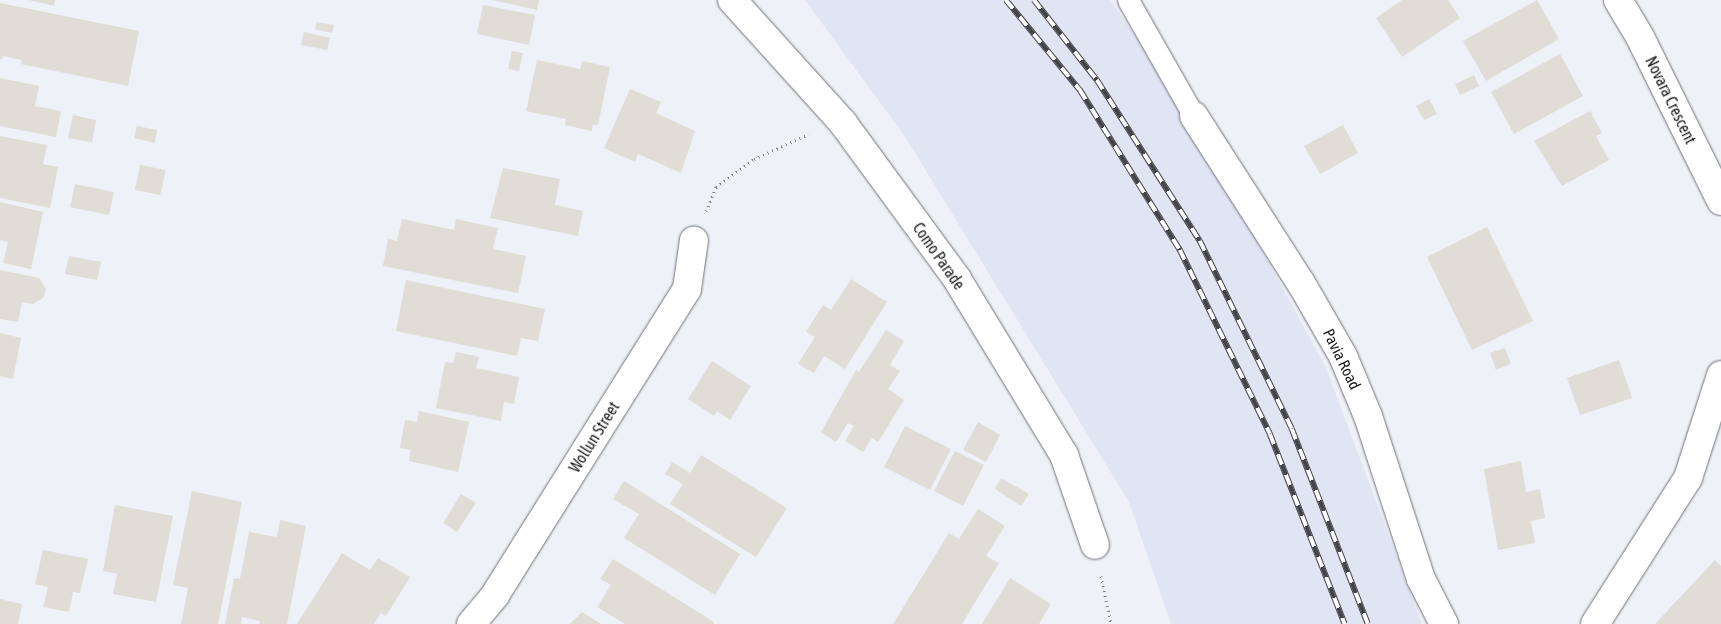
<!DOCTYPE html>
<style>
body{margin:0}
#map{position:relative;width:1721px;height:624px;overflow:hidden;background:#eef1f7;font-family:"Asap Condensed",sans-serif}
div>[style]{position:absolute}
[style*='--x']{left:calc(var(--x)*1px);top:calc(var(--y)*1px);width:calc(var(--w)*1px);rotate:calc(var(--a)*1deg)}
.built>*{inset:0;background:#dfe5f2}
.building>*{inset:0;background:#e0dcd6}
.path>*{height:3px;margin-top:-1.5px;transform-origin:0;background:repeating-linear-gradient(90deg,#828488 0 1px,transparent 0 5px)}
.roads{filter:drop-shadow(0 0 1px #707278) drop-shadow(0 0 1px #707278)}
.lane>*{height:21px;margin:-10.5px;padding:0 10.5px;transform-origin:10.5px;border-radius:10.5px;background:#fff}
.street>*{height:28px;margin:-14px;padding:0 14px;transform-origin:14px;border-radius:14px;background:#fff}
.secondary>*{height:28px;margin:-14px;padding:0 14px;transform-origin:14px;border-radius:14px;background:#fff}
.rail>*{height:5.5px;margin-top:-2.75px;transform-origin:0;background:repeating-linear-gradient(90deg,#fff 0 11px,#434447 0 22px);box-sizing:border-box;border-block:1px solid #434447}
span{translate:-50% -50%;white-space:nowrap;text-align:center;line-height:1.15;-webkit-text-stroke:4.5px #fff;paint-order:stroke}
.street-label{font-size:16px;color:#1b1c1e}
</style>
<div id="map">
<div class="built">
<div style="clip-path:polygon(805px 0,1110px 0,1141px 44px,1225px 181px,1326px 368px,1422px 624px,1171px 624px,1129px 502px,904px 135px)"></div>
</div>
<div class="building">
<div style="clip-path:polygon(29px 0,55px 0,54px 6px)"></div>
<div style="clip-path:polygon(492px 0,539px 0,537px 10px)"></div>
<div style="clip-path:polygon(1402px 0,1448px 0,1460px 18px,1402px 57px,1376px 18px)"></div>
<div style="clip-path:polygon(1537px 0,1559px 39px,1486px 81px,1463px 41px)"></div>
<div style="clip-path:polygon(0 3px,139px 31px,128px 86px,21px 64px,22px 60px,4px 56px,0 60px)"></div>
<div style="clip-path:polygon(483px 5px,535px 15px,529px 45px,477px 34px)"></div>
<div style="clip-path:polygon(317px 22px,334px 25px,332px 33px,315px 29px)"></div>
<div style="clip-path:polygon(304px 32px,330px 38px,327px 50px,301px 45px)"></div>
<div style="clip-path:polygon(512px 51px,523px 53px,519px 71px,508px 69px)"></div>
<div style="clip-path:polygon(1560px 54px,1583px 96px,1514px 134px,1491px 92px)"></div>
<div style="clip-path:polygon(537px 60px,580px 69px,582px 61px,610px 67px,598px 125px,593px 125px,592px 131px,565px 125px,566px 119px,526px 111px)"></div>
<div style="clip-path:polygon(1474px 75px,1479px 86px,1460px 95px,1455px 84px)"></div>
<div style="clip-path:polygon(0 78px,39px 86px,35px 106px,61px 111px,56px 137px,0 126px)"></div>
<div style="clip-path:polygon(630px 89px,661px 102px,656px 113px,695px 131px,681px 173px,638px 154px,635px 162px,604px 148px)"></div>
<div style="clip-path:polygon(1429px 99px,1437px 114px,1424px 120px,1416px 106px)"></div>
<div style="clip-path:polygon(1590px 111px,1602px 133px,1596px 136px,1609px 160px,1562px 186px,1534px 141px)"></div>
<div style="clip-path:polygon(73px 115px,96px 120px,92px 142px,68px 138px)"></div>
<div style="clip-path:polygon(1343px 125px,1358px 153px,1320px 174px,1304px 146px)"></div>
<div style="clip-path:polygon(137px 126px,157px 130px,155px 143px,134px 138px)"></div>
<div style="clip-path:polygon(0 136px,47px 145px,43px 164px,58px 167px,50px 208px,0 198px)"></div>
<div style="clip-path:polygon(140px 165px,166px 170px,160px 195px,135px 190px)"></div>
<div style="clip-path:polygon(503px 168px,560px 179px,555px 205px,583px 211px,578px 236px,490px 218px)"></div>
<div style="clip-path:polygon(75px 184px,114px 192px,109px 215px,70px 207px)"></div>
<div style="clip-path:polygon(0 202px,43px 212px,31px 269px,3px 263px,8px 242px,0 240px)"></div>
<div style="clip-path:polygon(402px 219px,454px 230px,456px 219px,498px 228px,493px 249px,526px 256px,518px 293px,383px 266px,388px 239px,397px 241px)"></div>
<div style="clip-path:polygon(1487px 227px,1533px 321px,1472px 350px,1427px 257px)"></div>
<div style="clip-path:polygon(69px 256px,101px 262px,97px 280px,65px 274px)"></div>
<div style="clip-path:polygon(0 270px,39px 278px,46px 289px,44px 297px,33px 304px,22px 302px,18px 322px,0 319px)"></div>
<div style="clip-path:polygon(851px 279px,887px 302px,845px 369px,824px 356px,814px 373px,798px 364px,815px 337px,806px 332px,823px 305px,831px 310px)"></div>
<div style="clip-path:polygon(406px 280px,545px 309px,538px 341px,521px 338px,517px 356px,396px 331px)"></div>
<div style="clip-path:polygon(886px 330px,904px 341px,890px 365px,900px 371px,888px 389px,904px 400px,878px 442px,872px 438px,863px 452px,845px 441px,854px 426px,848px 423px,836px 442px,821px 432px,856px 370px,859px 372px)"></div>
<div style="clip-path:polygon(0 333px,21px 338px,13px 379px,0 376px)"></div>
<div style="clip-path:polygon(1505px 348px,1511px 364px,1496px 370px,1490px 353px)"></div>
<div style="clip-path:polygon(456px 352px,479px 357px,476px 368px,519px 377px,514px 404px,504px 402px,501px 421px,436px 408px,445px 362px,453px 363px)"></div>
<div style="clip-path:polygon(1619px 360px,1632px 398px,1580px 415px,1567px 378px)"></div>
<div style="clip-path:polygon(712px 361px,751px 386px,730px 420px,717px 411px,714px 416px,688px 399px)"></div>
<div style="clip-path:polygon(419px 411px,469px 422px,458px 472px,409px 461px,411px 450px,400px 448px,405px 420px,417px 422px)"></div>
<div style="clip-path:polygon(978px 422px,1000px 435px,986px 462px,963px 450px)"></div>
<div style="clip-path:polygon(905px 426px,951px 449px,930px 490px,884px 467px)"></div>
<div style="clip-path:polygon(955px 451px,984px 465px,963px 506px,934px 491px)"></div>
<div style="clip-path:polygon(701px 455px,787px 508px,756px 557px,670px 504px,683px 484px,665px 474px,672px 462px,690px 473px)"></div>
<div style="clip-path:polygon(1521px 461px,1526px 492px,1540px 489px,1545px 518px,1531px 521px,1535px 543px,1498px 550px,1484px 469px)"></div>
<div style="clip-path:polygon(1001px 478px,1029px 494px,1021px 506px,995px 489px)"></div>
<div style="clip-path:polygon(624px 481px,740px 554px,715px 595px,624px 538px,639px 514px,613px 499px)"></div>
<div style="clip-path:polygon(192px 491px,242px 502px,218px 624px,181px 624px,188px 588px,173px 585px)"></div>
<div style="clip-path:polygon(461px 494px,476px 503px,457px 532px,443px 523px)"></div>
<div style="clip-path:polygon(115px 505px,173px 516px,156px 602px,113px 594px,117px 574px,103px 571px)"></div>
<div style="clip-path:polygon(978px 509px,1005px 526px,986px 556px,999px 563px,962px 624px,893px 624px,949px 533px,959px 539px)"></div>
<div style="clip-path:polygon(280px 520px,306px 526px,287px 624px,259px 624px,260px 621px,242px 617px,241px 624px,225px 624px,234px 578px,240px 579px,249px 532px,277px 537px)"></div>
<div style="clip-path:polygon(43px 550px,88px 559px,80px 593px,73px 592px,69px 612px,43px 607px,48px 587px,35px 584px)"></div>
<div style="clip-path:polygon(342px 553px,370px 570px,378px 558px,410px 577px,386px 616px,381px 613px,374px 624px,297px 624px)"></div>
<div style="clip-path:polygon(613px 559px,714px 622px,713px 624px,625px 624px,597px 607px,611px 585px,600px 579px)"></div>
<div style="clip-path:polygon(1715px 560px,1721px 566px,1721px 624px,1655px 624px)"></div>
<div style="clip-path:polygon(1010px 578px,1051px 604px,1039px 624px,982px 624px)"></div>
<div style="clip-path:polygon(0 599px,22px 604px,18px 624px,0 624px)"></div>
<div style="clip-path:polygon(582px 612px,601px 624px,570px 624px)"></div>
</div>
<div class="path">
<div style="--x:706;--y:211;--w:26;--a:-67"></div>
<div style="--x:716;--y:187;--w:47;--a:-36.4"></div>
<div style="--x:754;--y:159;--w:60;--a:-24.4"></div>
<div style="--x:1101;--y:576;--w:49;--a:78.2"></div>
</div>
<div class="roads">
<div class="lane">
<div style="--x:1128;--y:0;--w:133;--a:60.4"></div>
</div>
<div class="street">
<div style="--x:732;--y:0;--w:166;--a:47.9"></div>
<div style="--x:843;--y:123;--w:193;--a:53.8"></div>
<div style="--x:957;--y:279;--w:206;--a:58.7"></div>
<div style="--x:1064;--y:455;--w:95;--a:71"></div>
<div style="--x:1194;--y:116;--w:198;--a:57.4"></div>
<div style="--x:1301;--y:283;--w:84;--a:60.1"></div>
<div style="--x:1343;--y:356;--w:65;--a:67.4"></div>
<div style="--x:1368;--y:416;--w:171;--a:72"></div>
<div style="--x:1421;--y:579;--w:51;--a:62.9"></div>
<div style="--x:471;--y:624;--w:38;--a:-50"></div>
<div style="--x:495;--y:595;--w:361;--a:-57.9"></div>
<div style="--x:687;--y:289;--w:49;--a:-81.9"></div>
<div style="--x:1595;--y:624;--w:173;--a:-57.5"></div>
<div style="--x:1688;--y:478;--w:108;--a:-72.2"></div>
</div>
<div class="secondary">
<div style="--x:1618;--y:0;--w:43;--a:59.3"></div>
<div style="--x:1640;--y:37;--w:183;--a:63.7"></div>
</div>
</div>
<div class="rail">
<div style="--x:1006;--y:0;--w:117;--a:50.6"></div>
<div style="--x:1080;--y:90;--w:189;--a:58"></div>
<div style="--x:1180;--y:250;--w:205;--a:63.9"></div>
<div style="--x:1270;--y:434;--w:204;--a:68.5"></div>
<div style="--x:1034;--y:0;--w:102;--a:51.8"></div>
<div style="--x:1097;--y:80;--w:191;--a:57.4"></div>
<div style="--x:1200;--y:241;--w:209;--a:63.9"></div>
<div style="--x:1292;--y:429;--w:209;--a:68.7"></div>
</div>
<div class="street-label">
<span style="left:1671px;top:100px;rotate:64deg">Novara Crescent</span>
<span style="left:939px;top:256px;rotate:55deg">Como Parade</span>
<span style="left:1342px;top:359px;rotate:64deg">Pavia Road</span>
<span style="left:594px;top:437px;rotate:-58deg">Wollun Street</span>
</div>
</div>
